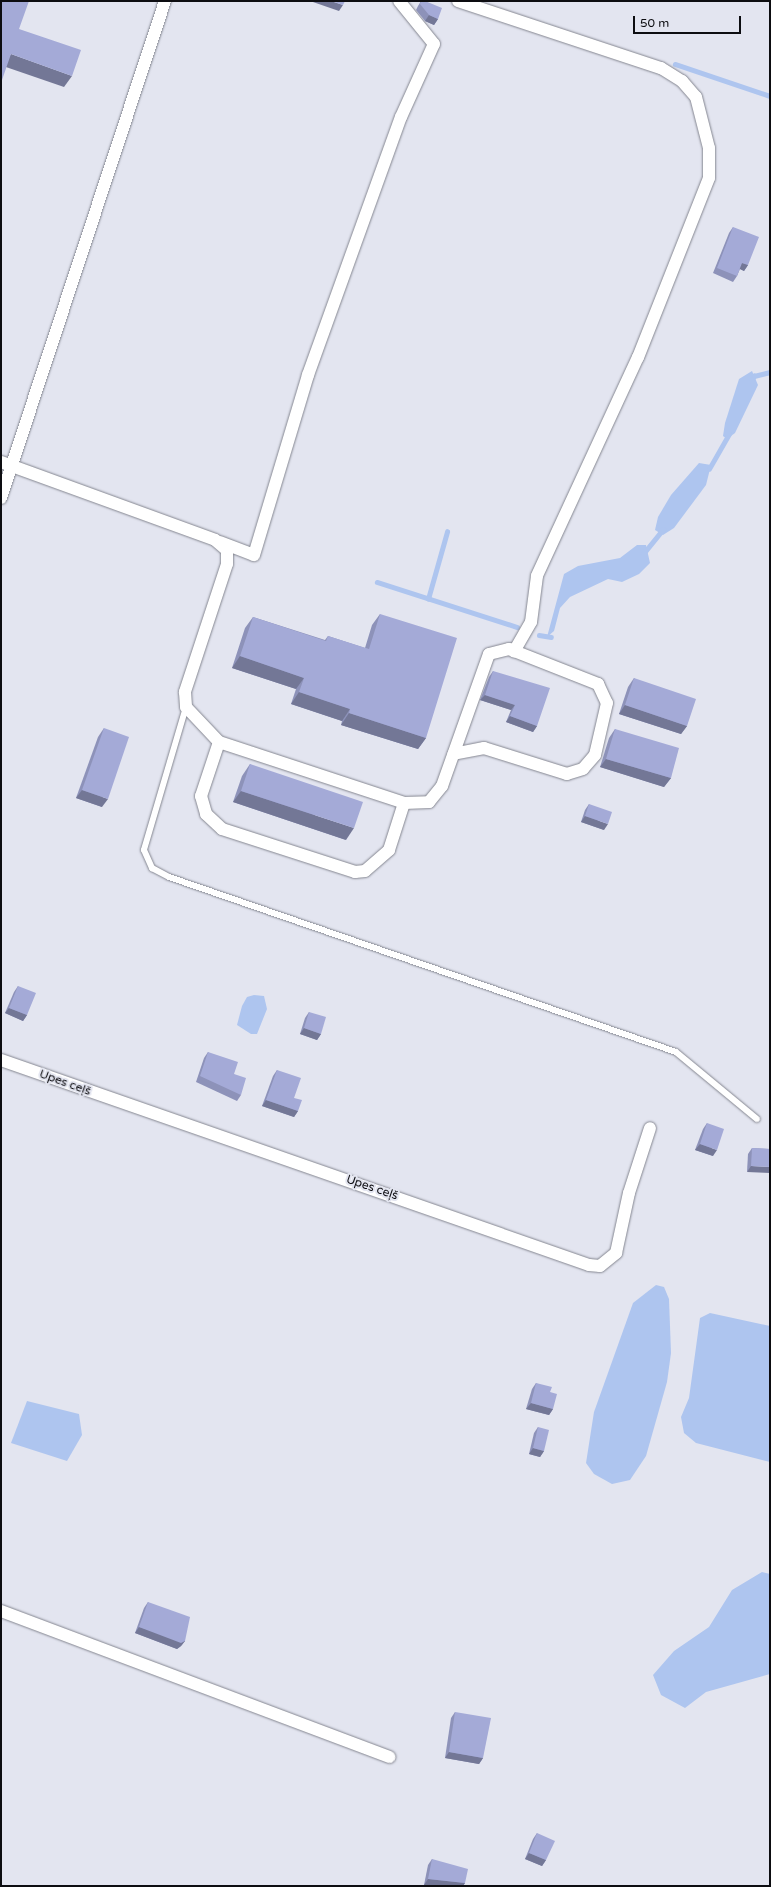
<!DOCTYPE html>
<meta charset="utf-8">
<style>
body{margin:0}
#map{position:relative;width:771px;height:1887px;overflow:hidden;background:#e3e5f0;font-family:"Varela Round",sans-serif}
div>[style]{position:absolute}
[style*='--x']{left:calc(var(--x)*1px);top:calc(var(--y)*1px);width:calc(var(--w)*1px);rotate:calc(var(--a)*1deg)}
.water>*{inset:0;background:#aec5ef}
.stream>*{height:4.5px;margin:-2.25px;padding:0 2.25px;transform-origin:2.25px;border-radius:2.25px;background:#aec5ef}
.roads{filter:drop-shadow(0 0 1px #848690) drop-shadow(0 0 1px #848690)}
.service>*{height:6px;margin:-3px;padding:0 3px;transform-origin:3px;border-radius:3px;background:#fff}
.minor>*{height:12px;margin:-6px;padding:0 6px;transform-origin:6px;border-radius:6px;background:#fff}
.wall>*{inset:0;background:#8d92b9}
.shaded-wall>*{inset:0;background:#737796}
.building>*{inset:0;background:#a4aad7}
span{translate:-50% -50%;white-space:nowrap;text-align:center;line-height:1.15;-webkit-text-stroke:4px #e3e5f0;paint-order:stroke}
.street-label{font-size:12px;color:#0d0d11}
.frame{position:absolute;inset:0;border:2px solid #0d0d11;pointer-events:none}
.scale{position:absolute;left:633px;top:16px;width:108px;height:18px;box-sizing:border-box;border:2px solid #0d0d11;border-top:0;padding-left:5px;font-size:12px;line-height:14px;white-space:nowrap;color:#0d0d11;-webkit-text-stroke:3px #e3e5f0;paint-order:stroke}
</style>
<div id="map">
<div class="water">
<div style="clip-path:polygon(752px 371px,758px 385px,735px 433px,727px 439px,723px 436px,725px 423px,739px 379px)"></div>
<div style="clip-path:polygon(699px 463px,711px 465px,706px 485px,674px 528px,663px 535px,655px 530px,658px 517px,671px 495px)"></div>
<div style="clip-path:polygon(637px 545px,646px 545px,650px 563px,639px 574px,622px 582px,608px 579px,570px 597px,560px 608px,554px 631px,547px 637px,564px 574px,578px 566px,620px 558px)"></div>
<div style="clip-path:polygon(254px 995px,264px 996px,267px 1009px,257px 1034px,251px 1034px,237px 1025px,242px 1006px,247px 997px)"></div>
<div style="clip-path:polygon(656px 1285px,664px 1287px,669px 1299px,671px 1353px,667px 1382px,646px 1456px,630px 1480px,612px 1484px,594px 1474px,586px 1463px,594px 1412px,633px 1303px)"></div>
<div style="clip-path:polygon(710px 1313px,770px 1326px,770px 1462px,696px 1443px,684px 1433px,681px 1417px,689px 1398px,700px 1318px)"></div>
<div style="clip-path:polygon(27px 1401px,79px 1414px,82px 1435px,67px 1461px,11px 1443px)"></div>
<div style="clip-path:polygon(762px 1572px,770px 1574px,770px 1674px,706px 1692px,685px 1708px,661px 1695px,653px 1675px,674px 1651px,709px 1627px,732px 1590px)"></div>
</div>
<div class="stream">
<div style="--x:675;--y:64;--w:100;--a:18.6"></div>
<div style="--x:751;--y:381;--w:6;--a:-59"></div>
<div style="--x:754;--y:376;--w:16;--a:-14"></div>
<div style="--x:709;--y:469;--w:40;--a:-60.3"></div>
<div style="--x:643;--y:554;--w:32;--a:-51"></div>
<div style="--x:377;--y:582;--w:147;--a:17.8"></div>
<div style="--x:428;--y:599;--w:70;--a:-74.2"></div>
<div style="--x:539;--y:635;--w:12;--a:9"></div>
</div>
<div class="roads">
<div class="service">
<div style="--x:186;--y:707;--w:149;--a:106.4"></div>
<div style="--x:144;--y:850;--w:20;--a:66"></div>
<div style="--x:152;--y:868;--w:19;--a:28"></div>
<div style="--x:169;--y:877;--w:536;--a:19.04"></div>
<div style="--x:676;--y:1052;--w:105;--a:39.6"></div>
</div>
<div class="minor">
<div style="--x:458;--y:1;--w:214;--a:18.3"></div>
<div style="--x:661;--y:68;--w:25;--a:32"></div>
<div style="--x:682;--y:81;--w:21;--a:49"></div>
<div style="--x:696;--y:97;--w:53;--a:75.7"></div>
<div style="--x:709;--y:148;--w:30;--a:90"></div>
<div style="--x:709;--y:178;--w:193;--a:111.6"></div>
<div style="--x:638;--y:357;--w:241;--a:114.8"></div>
<div style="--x:537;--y:576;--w:46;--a:97.4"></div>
<div style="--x:531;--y:622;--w:34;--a:120"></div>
<div style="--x:1;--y:462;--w:228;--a:20"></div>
<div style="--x:215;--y:540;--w:16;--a:40"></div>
<div style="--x:227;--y:550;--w:14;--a:90"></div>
<div style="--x:227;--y:564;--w:135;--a:108.2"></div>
<div style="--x:185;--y:692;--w:15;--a:86"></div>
<div style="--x:186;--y:707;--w:48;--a:46.7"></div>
<div style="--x:219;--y:742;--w:195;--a:18.2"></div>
<div style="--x:404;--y:803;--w:25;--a:-2"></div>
<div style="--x:429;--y:802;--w:21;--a:-51"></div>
<div style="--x:442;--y:786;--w:140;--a:-70.4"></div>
<div style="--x:489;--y:654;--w:21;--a:-14"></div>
<div style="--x:509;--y:649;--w:96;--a:21.5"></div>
<div style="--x:598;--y:684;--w:21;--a:65"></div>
<div style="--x:607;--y:703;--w:53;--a:103"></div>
<div style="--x:595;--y:755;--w:18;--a:131"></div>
<div style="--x:583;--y:769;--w:17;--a:163"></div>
<div style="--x:567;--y:774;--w:87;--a:-162.6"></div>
<div style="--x:484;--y:748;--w:31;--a:169"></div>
<div style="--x:1;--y:498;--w:523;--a:-71.74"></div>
<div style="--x:220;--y:542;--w:36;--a:21"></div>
<div style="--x:254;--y:555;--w:188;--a:-73.3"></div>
<div style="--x:308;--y:375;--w:274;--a:-70.2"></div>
<div style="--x:401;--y:117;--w:80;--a:-65.7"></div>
<div style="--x:434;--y:44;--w:55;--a:-129.1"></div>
<div style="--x:219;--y:742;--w:57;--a:108.4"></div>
<div style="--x:201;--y:796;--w:19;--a:74"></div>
<div style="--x:206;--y:814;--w:22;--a:43"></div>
<div style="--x:222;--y:829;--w:140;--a:17.9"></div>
<div style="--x:355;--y:872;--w:10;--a:-6"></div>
<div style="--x:365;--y:871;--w:32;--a:-41"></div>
<div style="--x:389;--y:850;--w:49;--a:-72.3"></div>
<div style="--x:1;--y:1060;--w:623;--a:19.22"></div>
<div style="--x:589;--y:1265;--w:11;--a:5"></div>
<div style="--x:600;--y:1266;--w:21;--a:-39"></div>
<div style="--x:616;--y:1253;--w:61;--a:-77.8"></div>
<div style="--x:629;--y:1193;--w:68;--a:-72.1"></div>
<div style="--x:1;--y:1611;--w:415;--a:20.6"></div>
</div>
</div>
<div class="wall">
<div style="clip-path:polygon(421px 1px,425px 1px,438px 19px,434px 25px,425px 21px,416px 10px,418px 6px)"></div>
<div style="clip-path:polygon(733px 227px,748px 265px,744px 271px,740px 269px,737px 276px,733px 282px,713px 273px,729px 233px)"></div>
<div style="clip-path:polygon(380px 614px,426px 738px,418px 749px,341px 725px,342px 721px,291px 704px,296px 689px,232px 668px,245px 628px,253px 617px,325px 640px,328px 636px,365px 648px,372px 625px)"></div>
<div style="clip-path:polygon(493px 671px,537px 726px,533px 732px,506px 722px,511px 710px,480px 700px,489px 677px)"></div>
<div style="clip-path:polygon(634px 678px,687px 726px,681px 734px,619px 714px,628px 687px)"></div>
<div style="clip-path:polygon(104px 728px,102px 807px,76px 798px,98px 737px)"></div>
<div style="clip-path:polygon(615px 729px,671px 778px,664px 787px,600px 767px,609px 738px)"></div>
<div style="clip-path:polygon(250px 764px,346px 840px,233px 802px,242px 776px)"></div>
<div style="clip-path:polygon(589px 804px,604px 830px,581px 822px,585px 810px)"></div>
<div style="clip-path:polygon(18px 986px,27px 1015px,23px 1021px,5px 1013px,14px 992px)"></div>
<div style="clip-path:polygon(309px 1012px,321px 1034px,317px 1040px,300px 1034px,305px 1018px)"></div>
<div style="clip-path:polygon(208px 1052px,234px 1074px,241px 1095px,237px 1101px,196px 1082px,204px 1058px)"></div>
<div style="clip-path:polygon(277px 1070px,294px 1098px,298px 1111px,294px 1117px,262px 1106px,273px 1076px)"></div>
<div style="clip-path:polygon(707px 1123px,713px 1156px,695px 1150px,703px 1129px)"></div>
<div style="clip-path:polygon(752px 1148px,770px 1149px,747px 1172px,748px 1154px)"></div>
<div style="clip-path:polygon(536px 1383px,550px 1392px,553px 1409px,549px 1415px,526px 1409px,532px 1389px)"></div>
<div style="clip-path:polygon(538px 1427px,544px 1451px,540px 1457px,529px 1454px,534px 1433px)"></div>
<div style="clip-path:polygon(148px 1602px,185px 1641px,181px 1646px,177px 1649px,135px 1633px,144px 1608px)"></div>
<div style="clip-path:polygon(455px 1712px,483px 1758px,479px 1764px,445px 1758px,451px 1718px)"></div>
<div style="clip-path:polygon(537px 1833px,546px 1860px,542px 1866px,525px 1859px,533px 1839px)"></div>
<div style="clip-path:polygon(432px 1859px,465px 1883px,463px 1886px,437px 1886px,424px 1885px,428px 1865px)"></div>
</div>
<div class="shaded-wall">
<div style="clip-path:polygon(310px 1px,331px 1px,343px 5px,339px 11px)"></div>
<div style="clip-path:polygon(429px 15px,438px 19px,434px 25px,425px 21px)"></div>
<div style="clip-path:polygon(11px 54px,72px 76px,64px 87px,3px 66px)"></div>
<div style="clip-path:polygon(742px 263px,748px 265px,744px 271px,738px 268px)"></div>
<div style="clip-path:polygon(240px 656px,304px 678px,296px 689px,232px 668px)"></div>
<div style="clip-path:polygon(299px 692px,350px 709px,342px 721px,291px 704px)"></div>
<div style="clip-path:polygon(485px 695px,515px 705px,511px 710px,480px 700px)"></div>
<div style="clip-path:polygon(625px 705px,687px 726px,681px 734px,619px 714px)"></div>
<div style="clip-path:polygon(349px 713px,426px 738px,418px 749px,341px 725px)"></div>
<div style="clip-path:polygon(510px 716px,537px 726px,533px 732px,506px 722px)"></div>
<div style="clip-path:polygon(606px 759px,671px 778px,664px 787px,600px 767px)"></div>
<div style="clip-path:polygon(82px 790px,108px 799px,102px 807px,76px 798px)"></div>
<div style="clip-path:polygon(241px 791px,354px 828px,346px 840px,233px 802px)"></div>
<div style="clip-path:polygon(585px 816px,608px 824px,604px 830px,581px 822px)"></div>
<div style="clip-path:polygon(9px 1008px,27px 1015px,23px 1021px,5px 1013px)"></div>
<div style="clip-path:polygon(304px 1028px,321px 1034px,317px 1040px,300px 1034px)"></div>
<div style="clip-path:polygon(266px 1100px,298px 1111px,294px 1117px,262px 1106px)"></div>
<div style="clip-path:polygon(700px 1144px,717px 1150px,713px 1156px,695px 1150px)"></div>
<div style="clip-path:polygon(751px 1166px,770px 1167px,770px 1173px,747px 1172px)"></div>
<div style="clip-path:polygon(531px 1403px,553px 1409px,549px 1415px,526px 1409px)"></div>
<div style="clip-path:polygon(533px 1448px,544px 1451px,540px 1457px,529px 1454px)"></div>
<div style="clip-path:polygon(139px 1627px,185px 1641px,181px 1646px,177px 1649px,135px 1633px)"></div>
<div style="clip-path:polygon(449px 1752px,483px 1758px,479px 1764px,445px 1758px)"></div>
<div style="clip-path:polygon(529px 1853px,546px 1860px,542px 1866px,525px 1859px)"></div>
<div style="clip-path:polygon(428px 1879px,465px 1883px,463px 1886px,437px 1886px,424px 1885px)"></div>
</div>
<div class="building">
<div style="clip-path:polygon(1px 1px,29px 1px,19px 29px,81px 50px,72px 76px,11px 54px,2px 80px,1px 80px)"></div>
<div style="clip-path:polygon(331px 1px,345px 1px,343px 5px)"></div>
<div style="clip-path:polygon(421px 1px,425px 1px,442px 8px,438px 19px,429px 15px,420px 4px)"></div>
<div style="clip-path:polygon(733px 227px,759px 237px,748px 265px,742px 263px,737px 276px,717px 268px)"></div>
<div style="clip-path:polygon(380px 614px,457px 638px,426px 738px,349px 713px,350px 709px,299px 692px,304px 678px,240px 656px,253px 617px,326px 641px,328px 636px,369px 649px)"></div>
<div style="clip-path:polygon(493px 671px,550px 688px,537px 726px,510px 716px,515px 705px,485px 695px)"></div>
<div style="clip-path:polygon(634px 678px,696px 699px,687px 726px,625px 705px)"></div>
<div style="clip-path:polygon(104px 728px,129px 737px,108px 799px,82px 790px)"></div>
<div style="clip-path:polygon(615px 729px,679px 748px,671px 778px,606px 759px)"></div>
<div style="clip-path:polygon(250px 764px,363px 802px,354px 828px,241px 791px)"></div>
<div style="clip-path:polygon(589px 804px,612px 812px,608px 824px,585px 816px)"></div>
<div style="clip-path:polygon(18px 986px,36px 993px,27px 1015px,9px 1008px)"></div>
<div style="clip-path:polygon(309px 1012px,326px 1017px,321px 1034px,304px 1028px)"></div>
<div style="clip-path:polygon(208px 1052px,238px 1062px,234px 1074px,246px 1078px,241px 1095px,200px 1076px)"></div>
<div style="clip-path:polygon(277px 1070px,301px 1078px,294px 1098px,302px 1100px,298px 1111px,266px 1100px)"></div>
<div style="clip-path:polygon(707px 1123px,724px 1129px,717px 1150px,700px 1144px)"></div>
<div style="clip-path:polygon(752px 1148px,770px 1149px,770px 1167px,751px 1166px)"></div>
<div style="clip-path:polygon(536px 1383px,552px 1387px,550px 1392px,557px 1394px,553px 1409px,531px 1403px)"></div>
<div style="clip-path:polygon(538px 1427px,549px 1430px,544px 1451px,533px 1448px)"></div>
<div style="clip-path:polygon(148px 1602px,190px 1617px,185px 1641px,181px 1643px,139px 1627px)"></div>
<div style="clip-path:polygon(455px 1712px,491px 1718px,483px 1758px,449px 1752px)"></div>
<div style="clip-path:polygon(537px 1833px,555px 1841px,546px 1860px,529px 1853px)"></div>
<div style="clip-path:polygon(432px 1859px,468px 1869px,465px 1883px,428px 1879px)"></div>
</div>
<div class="street-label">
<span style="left:65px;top:1083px;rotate:20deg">Upes ceļš</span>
<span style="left:372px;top:1188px;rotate:19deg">Upes ceļš</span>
</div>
<div class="frame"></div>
<div class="scale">50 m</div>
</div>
